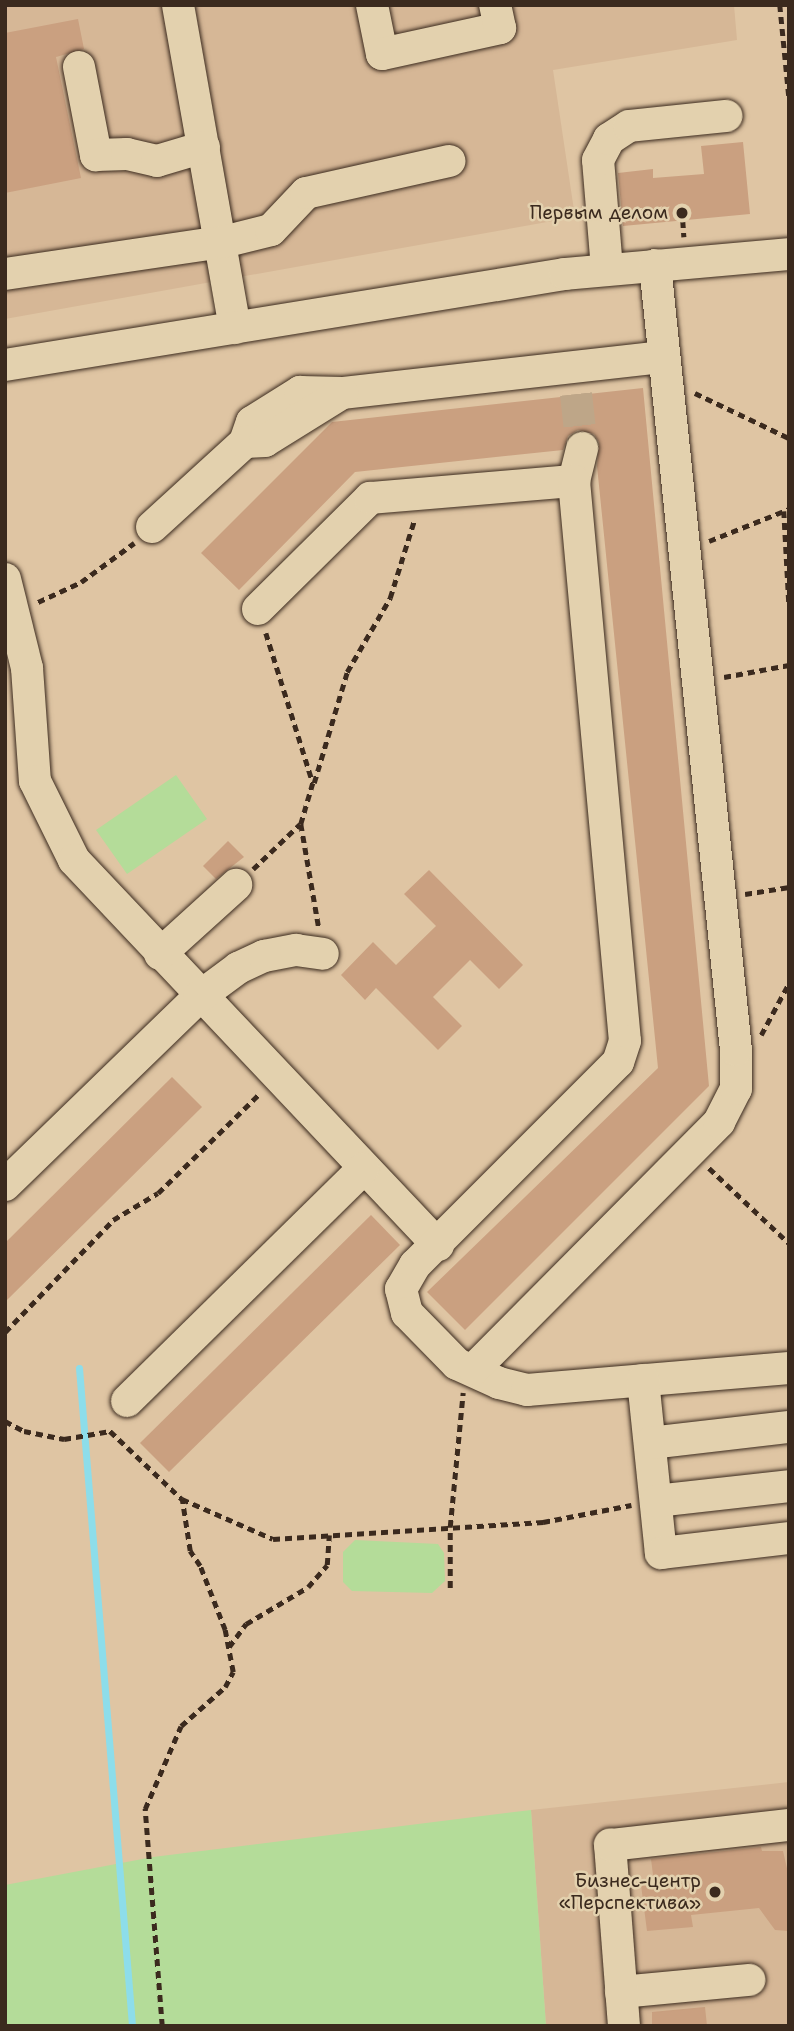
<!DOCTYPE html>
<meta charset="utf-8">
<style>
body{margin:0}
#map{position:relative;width:794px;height:2031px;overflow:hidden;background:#dfc5a3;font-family:"Shantell Sans",sans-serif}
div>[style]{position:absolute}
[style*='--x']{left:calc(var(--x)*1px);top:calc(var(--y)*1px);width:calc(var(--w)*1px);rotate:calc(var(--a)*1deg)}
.built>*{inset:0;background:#d6b796}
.green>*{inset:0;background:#b4dc99}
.stream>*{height:7px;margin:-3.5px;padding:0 3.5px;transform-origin:3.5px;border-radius:3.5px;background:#8dddea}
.building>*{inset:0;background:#caa080}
.minor-tunnel>*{height:32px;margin-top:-16px;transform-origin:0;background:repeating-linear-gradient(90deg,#bea688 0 32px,transparent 0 48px)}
.path>*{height:4.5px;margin-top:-2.25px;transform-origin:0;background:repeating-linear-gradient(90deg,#3b2a1e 0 7px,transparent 0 12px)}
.roads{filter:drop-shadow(0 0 2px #3b2a1e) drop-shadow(0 0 2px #3b2a1e)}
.minor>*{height:32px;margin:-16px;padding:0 16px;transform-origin:16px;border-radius:16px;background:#e3d1ae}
.dots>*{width:19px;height:19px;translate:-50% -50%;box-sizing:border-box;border:4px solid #e3d1ae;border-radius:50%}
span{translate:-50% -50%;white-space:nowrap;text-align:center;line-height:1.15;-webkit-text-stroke:5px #e3d1ae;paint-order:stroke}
.poi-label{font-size:19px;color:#3b2a1e}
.right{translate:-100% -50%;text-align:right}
.frame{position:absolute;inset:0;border:7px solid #3b2a1e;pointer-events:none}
</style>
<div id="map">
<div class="built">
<div style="clip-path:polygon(5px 5px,734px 5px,737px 40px,553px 70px,575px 217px,5px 319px)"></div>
<div style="clip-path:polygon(789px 1782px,789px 2026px,546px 2026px,531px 1810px)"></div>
</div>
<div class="green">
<div style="clip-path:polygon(176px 775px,207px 819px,127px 874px,96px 830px)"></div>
<div style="clip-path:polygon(355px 1540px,438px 1544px,444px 1553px,445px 1581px,432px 1593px,352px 1591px,343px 1582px,343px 1552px)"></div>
<div style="clip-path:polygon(531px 1810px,546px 2026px,5px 2026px,5px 1885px,153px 1857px)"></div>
</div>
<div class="stream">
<div style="--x:79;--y:1368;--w:660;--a:85.39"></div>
</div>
<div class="building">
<div style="clip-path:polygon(78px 19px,84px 49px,56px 57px,81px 178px,5px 193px,5px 33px)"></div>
<div style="clip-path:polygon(743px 142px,750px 214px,623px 226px,618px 173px,653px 169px,653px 178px,704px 174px,701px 146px)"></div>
<div style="clip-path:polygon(643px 388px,709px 1086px,465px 1330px,427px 1292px,658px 1068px,597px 466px,599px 442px,594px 434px,578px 430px,568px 436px,563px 450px,355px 472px,239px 590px,201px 553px,332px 422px)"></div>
<div style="clip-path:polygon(228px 841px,244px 857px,216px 879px,203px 866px)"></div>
<div style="clip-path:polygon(429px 870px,523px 965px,499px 989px,470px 960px,433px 997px,462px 1026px,438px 1050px,376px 988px,365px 1000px,341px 975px,373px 942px,396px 965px,436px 926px,404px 894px)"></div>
<div style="clip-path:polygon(172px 1077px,202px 1107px,5px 1302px,5px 1243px)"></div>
<div style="clip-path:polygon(371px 1215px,400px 1245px,169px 1472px,140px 1443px)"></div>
<div style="clip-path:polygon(761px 1847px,762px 1851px,783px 1851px,789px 1877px,789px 1931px,775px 1930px,759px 1908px,691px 1915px,693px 1927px,647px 1931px,641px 1885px,654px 1883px,651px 1859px)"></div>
<div style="clip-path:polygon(705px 2007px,707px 2026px,652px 2026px,652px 2012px)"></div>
</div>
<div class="minor-tunnel">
<div style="--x:576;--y:394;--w:54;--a:83.7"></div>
</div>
<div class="path">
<div style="--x:780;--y:5;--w:91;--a:84.4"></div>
<div style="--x:683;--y:221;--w:16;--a:86"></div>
<div style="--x:695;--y:393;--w:104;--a:25.6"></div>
<div style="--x:784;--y:511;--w:93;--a:86.9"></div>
<div style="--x:709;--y:541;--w:86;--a:-21.8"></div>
<div style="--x:38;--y:602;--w:47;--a:-24.9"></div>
<div style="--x:81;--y:582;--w:66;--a:-36.3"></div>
<div style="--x:266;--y:633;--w:157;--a:72.6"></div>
<div style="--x:313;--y:783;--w:43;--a:106.3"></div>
<div style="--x:301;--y:824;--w:106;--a:80.2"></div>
<div style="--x:724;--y:677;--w:66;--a:-10.5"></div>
<div style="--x:314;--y:783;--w:116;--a:-73.4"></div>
<div style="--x:347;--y:672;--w:86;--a:-59.8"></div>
<div style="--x:390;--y:598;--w:81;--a:-72.7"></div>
<div style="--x:253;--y:869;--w:65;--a:-43.8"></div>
<div style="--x:745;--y:894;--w:45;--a:-9"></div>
<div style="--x:761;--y:1035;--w:59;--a:-61.7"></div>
<div style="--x:709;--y:1168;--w:110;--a:43.2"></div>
<div style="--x:5;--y:1332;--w:156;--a:-46"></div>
<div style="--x:113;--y:1220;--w:52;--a:-31"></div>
<div style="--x:158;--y:1193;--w:143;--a:-44.4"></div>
<div style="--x:5;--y:1421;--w:21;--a:28"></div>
<div style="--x:24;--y:1431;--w:41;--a:11.3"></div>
<div style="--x:64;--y:1439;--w:47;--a:-9.9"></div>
<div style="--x:110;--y:1431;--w:99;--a:43.4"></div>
<div style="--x:182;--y:1499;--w:99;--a:23.7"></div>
<div style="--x:273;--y:1539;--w:271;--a:-3.6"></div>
<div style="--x:543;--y:1522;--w:90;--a:-10.9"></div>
<div style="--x:450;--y:1588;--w:61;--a:-90"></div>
<div style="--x:450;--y:1527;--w:135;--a:-84.5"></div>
<div style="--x:229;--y:1647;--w:29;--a:-54"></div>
<div style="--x:246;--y:1624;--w:72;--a:-30.8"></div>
<div style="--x:308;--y:1587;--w:29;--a:-49"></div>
<div style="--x:327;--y:1565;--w:30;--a:-86"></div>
<div style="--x:162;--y:2026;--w:218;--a:-94.5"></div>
<div style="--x:145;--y:1809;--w:90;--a:-66.6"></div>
<div style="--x:181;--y:1726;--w:59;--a:-41.6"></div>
<div style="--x:225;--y:1687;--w:17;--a:-62"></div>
<div style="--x:233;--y:1672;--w:43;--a:-100.8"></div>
<div style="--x:225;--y:1630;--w:69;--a:-111.3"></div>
<div style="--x:200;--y:1566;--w:18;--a:-124"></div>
<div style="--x:190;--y:1551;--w:53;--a:-98.7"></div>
</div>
<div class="roads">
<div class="minor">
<div style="--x:178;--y:5;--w:328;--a:80"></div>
<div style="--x:372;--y:5;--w:50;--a:78.5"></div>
<div style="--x:382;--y:54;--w:121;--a:-12.4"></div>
<div style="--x:500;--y:28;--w:24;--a:-102"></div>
<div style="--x:79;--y:67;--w:90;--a:79.1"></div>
<div style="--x:96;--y:155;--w:31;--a:-2"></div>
<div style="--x:127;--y:154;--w:31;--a:13"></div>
<div style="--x:157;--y:161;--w:49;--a:-16.6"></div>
<div style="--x:607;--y:269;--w:109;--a:-94.7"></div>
<div style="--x:598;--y:160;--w:24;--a:-62"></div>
<div style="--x:609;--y:139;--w:24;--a:-33"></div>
<div style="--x:629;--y:126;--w:98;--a:-5.9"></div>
<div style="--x:5;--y:274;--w:220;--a:-8.4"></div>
<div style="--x:223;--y:242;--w:49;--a:-14"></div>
<div style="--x:271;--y:230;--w:51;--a:-46.6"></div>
<div style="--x:306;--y:193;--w:147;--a:-12.6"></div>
<div style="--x:5;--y:365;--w:567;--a:-9.23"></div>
<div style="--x:565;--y:274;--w:225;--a:-5.1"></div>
<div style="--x:245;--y:442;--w:21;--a:-71"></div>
<div style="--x:252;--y:422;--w:57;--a:-32"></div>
<div style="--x:300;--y:392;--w:42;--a:1.4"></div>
<div style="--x:342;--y:393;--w:323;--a:-6.4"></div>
<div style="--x:574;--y:481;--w:34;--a:-76"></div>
<div style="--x:152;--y:527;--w:126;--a:-42.4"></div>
<div style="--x:245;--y:442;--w:20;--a:-3"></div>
<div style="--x:265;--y:441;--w:91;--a:-31.9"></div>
<div style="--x:5;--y:579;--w:92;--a:76.1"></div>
<div style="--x:27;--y:668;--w:113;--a:86"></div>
<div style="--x:35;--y:781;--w:88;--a:63.7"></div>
<div style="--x:74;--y:860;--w:530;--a:46.61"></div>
<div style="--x:258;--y:609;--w:158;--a:-44.7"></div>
<div style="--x:370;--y:498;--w:205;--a:-4.8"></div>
<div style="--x:574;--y:481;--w:562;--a:84.8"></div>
<div style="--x:625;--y:1041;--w:22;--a:108"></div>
<div style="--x:618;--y:1062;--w:287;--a:135"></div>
<div style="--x:415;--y:1265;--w:28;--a:120"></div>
<div style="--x:401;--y:1289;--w:25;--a:76"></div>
<div style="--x:407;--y:1313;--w:71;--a:45.6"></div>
<div style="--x:457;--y:1364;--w:46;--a:24.3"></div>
<div style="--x:499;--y:1383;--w:29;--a:14"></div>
<div style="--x:527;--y:1390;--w:263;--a:-4.8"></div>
<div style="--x:160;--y:954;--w:103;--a:-42.2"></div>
<div style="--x:5;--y:1185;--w:270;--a:-44.1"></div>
<div style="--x:199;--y:997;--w:49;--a:-36.6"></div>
<div style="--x:238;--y:968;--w:29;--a:-25"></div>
<div style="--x:264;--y:956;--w:33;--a:-11"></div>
<div style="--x:296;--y:950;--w:27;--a:8"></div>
<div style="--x:474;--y:1369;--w:348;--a:-45.2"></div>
<div style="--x:719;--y:1122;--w:37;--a:-63"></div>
<div style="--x:736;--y:1089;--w:39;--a:-90"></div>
<div style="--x:736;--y:1050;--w:789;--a:-95.89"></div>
<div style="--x:643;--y:1380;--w:174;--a:84.1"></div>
<div style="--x:661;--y:1553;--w:129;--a:-6.7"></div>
<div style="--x:127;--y:1401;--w:331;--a:-44.5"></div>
<div style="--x:650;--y:1443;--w:140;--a:-6.6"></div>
<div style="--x:656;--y:1501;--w:134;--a:-6.4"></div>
<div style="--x:621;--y:1992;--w:129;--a:-5.4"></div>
<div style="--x:624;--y:2026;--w:182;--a:-94.4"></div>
<div style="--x:610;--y:1845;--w:180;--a:-6.4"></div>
</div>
</div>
<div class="dots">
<div style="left:682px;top:213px;background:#3b2a1e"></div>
<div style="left:715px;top:1892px;background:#3b2a1e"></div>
</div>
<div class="poi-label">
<span class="right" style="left:668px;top:213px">Первым делом</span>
<span class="right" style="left:701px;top:1892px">Бизнес-центр<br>«Перспектива»</span>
</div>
<div class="frame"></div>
</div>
